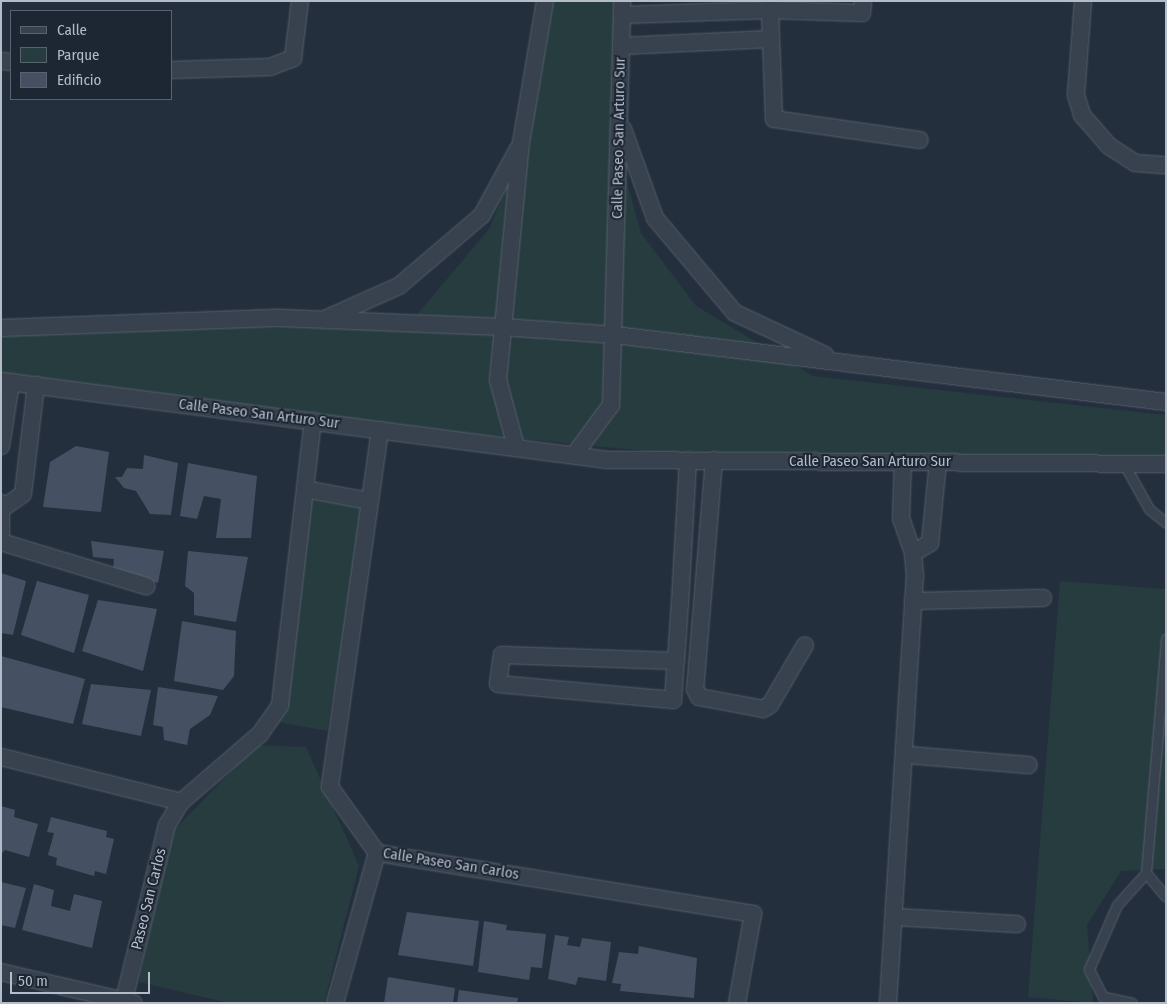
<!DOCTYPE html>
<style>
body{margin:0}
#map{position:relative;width:1167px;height:1004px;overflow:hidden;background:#242f3e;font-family:"Fira Sans Condensed",sans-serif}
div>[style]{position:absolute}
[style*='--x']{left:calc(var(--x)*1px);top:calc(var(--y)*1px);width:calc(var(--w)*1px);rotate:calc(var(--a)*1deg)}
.green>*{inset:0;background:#263c3f}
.building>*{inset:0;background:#455162}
.roads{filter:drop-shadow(0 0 1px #565f6c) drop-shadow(0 0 1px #565f6c)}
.lane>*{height:9px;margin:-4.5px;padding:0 4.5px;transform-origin:4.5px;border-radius:4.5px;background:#38414e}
.street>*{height:16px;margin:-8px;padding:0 8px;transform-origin:8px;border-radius:8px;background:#38414e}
span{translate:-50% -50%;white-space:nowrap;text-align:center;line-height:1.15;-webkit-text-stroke:4px #1d2633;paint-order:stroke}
.street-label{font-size:15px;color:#b4bcc9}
.frame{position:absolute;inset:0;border:2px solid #b4bcc9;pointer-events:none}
.legend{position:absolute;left:10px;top:10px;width:162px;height:90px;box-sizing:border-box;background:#1d2633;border:1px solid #59626f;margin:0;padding:6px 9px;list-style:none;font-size:15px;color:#b4bcc9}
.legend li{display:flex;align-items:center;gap:10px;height:25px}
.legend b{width:25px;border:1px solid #59626f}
.scale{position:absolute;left:10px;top:972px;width:140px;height:22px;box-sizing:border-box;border:2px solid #b4bcc9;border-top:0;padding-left:6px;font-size:15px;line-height:18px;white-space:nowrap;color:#b4bcc9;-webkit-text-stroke:4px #1d2633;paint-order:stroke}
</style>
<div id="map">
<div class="green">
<div style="clip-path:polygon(551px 1px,616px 1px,613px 132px,641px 233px,696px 306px,813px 376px,1166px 415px,1166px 460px,686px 455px,310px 418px,1px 377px,1px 334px,322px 325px,406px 328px,489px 229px,528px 138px)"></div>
<div style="clip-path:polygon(308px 492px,366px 502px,327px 731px,272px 721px)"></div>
<div style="clip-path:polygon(1060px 581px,1166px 589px,1166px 869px,1121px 871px,1087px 925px,1093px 1003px,1028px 997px)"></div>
<div style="clip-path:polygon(257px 745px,306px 747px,359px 866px,324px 1003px,229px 1003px,139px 982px,169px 835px)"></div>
</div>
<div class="building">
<div style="clip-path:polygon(76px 446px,109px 452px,101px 512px,43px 507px,50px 462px)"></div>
<div style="clip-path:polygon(144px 455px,178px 463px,171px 515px,150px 514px,136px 491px,124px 488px,115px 477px,122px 477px,127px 468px,143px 469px)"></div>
<div style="clip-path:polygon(188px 463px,257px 476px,251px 538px,216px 538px,221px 499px,204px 496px,197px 519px,180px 516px)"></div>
<div style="clip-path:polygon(91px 541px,164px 551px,158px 583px,113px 569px,114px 559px,93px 557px)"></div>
<div style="clip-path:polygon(188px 551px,248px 557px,236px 622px,194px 615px,194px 593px,185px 586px)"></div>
<div style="clip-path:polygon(1px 573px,26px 581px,13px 635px,1px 633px)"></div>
<div style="clip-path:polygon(37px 581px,89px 595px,74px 653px,21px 635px)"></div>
<div style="clip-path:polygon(98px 600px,157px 609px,143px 671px,82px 651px)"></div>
<div style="clip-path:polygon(182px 621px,236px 631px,234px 676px,223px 690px,174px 681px)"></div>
<div style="clip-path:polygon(1px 656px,85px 679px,73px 724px,1px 707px)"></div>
<div style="clip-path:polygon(91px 684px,151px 690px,141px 736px,82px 724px)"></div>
<div style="clip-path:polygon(158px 687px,218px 696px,210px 715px,190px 729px,187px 745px,164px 740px,163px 727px,153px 725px)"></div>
<div style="clip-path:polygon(1px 806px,15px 810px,14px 817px,38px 824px,29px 857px,5px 850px,1px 854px)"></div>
<div style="clip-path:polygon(51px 817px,107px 831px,106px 837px,114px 839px,106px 874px,95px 871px,94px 876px,56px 865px,57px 858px,48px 855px,54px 833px,47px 832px)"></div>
<div style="clip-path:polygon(1px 882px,26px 888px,15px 928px,1px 925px)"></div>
<div style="clip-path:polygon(34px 884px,54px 890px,51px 906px,70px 911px,74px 894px,102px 901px,92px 948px,22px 930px)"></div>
<div style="clip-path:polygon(407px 912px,479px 921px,473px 966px,398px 955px)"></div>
<div style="clip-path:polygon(484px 921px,507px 925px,506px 930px,546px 934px,542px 968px,531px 967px,529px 980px,478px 972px)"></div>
<div style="clip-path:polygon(555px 935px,569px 937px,567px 945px,580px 947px,582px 938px,611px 942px,606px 981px,578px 977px,576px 985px,548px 979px)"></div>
<div style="clip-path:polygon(639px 946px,697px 958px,694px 998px,620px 991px,621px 984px,612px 983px,619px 952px,638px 954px)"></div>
<div style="clip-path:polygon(388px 977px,455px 988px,453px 1003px,384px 1003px)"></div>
<div style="clip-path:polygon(459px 990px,518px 998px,517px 1003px,457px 1003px)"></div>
</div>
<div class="roads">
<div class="lane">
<div style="--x:1124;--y:464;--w:51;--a:60.9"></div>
<div style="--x:1149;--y:509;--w:22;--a:39"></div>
<div style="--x:1146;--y:873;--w:31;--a:50"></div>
<div style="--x:1132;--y:1003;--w:30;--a:-168"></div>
<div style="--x:1103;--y:997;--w:31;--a:-117"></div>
<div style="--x:1089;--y:969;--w:70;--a:-66.4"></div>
<div style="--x:1117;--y:905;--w:43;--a:-47.8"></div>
<div style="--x:1146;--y:873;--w:235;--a:-85.1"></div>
</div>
<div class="street">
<div style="--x:1083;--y:1;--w:94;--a:94.3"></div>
<div style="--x:1076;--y:95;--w:21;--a:73"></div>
<div style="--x:1082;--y:115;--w:41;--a:48.9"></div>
<div style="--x:1109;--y:146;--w:31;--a:33"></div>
<div style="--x:1135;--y:163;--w:31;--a:4"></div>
<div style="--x:770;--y:10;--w:109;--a:87.9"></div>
<div style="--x:774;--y:119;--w:147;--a:8.2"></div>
<div style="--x:622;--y:15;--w:148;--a:-1.9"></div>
<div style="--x:770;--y:10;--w:92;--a:1.9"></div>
<div style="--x:862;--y:13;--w:12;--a:-85"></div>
<div style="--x:621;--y:46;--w:150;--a:-2.7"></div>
<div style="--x:1;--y:61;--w:10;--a:6"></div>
<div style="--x:171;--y:70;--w:99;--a:-1.7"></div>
<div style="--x:270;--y:67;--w:25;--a:-21"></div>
<div style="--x:293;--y:58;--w:57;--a:-83"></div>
<div style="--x:623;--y:129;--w:95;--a:70.2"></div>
<div style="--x:655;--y:218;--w:124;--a:49.9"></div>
<div style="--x:735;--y:313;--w:99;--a:25"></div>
<div style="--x:327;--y:318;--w:79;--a:-24"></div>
<div style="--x:399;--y:286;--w:109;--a:-40.5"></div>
<div style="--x:482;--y:215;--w:75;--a:-61.4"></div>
<div style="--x:1;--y:328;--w:279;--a:-2.1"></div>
<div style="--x:280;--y:318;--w:223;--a:2.3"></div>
<div style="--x:503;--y:327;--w:112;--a:4.1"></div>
<div style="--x:615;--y:335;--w:555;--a:6.93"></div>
<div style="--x:1;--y:381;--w:612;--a:7.42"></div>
<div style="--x:608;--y:460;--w:558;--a:0.41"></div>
<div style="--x:380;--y:430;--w:360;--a:98"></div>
<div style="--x:330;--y:787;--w:81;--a:54.5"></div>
<div style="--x:377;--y:853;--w:381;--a:9.2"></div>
<div style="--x:753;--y:914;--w:90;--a:100.2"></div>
<div style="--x:1;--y:446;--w:65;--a:-81.1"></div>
<div style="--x:516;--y:447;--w:69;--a:-105"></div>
<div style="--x:498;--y:380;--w:238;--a:-84.5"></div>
<div style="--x:521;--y:143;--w:144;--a:-80.4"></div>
<div style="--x:574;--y:455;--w:62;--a:-53.5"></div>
<div style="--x:611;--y:405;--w:404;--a:-88.4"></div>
<div style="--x:714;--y:460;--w:230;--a:94.7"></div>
<div style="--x:695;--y:689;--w:9;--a:63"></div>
<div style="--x:699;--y:697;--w:65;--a:10.6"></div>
<div style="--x:763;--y:709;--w:8;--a:-30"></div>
<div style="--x:770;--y:705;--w:69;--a:-59.7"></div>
<div style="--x:305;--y:489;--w:66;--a:10.5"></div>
<div style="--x:1;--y:503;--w:31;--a:90"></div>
<div style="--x:3;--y:508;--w:24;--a:-35"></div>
<div style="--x:23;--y:494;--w:110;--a:-83.2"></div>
<div style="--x:1;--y:542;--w:152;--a:16.9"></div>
<div style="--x:913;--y:553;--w:20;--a:-30"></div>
<div style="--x:930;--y:543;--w:81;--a:-84.4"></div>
<div style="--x:913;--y:601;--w:130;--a:-1.3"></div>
<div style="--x:676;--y:661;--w:174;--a:-178"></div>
<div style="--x:502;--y:655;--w:29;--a:98"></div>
<div style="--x:498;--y:684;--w:176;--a:5.2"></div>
<div style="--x:673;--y:700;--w:39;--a:-86"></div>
<div style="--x:676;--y:661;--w:58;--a:-86.1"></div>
<div style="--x:680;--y:603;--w:143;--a:-86.8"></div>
<div style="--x:907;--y:755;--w:122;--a:4.7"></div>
<div style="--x:1;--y:757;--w:186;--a:14"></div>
<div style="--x:894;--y:917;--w:123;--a:3.3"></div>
<div style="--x:1;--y:972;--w:136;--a:13.2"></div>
<div style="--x:124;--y:1000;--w:180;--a:-76.2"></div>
<div style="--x:167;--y:825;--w:27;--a:-59"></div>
<div style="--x:181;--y:802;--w:104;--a:-40.7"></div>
<div style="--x:260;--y:734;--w:35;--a:-55"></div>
<div style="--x:280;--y:705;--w:286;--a:-83.4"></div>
<div style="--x:335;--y:1003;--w:156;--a:-74.4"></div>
<div style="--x:888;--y:1003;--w:428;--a:-86.4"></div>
<div style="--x:915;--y:576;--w:23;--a:-95"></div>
<div style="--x:913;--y:553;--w:36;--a:-109"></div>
<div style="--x:901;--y:519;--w:57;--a:-88"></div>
</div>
</div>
<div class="street-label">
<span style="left:619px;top:138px;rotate:-89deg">Calle Paseo San Arturo Sur</span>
<span style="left:259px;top:414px;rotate:7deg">Calle Paseo San Arturo Sur</span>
<span style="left:870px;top:462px">Calle Paseo San Arturo Sur</span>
<span style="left:451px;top:864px;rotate:9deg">Calle Paseo San Carlos</span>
<span style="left:149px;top:899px;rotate:-76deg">Paseo San Carlos</span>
</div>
<div class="frame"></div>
<ul class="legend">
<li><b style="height:6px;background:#38414e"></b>Calle</li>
<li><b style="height:14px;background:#263c3f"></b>Parque</li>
<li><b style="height:14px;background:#455162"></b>Edificio</li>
</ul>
<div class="scale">50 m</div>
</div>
